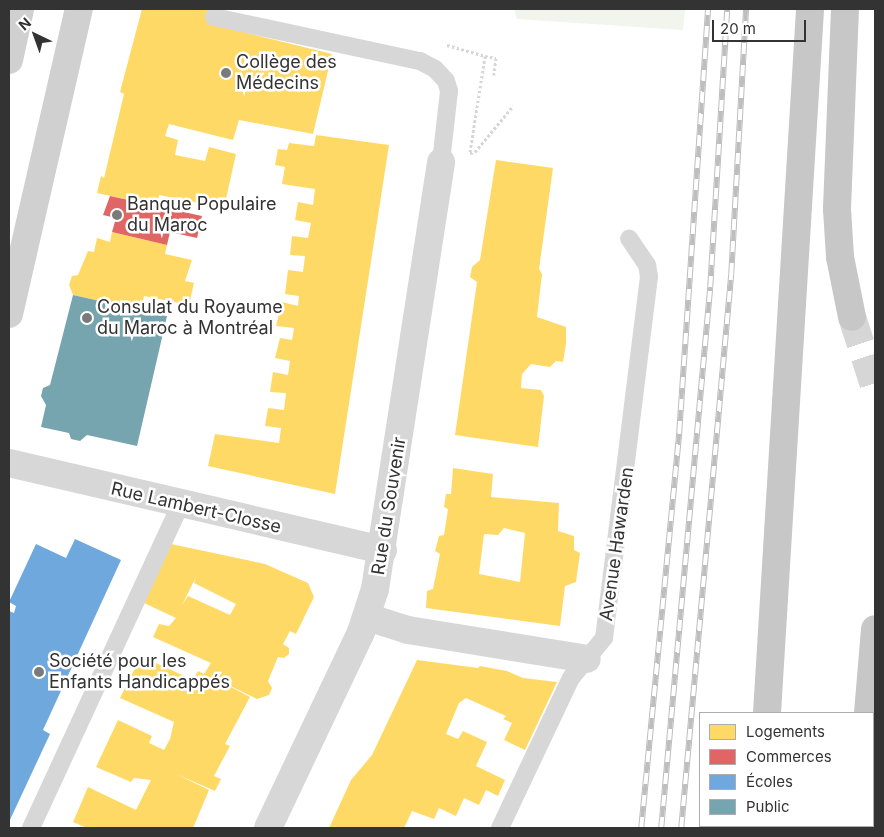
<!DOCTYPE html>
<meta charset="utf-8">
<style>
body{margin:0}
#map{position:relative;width:884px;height:837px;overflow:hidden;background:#fff;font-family:Inter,sans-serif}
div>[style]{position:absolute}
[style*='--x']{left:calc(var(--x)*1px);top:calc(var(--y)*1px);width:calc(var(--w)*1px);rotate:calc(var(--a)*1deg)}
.green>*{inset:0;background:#f1f5ed}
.homes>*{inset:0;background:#ffd966}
.shops>*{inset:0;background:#e06666}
.schools>*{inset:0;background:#6fa8dc}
.public>*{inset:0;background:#76a5af}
.trunk-tunnel>*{height:28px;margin-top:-14px;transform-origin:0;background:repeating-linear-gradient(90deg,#d6d6d6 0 28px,transparent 0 42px)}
.path>*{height:3px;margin-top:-1.5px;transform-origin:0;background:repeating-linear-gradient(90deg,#d6d6d6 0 2.5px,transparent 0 5px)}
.service>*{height:18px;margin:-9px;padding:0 9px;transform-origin:9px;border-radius:9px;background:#d7d7d7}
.minor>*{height:28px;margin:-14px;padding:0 14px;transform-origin:14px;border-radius:14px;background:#d7d7d7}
.secondary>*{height:28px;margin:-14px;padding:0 14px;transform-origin:14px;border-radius:14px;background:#d0d0d0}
.trunk>*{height:28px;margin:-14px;padding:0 14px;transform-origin:14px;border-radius:14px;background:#c7c7c7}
.rail>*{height:5.5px;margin-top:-2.75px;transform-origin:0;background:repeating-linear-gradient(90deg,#fff 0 11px,#bebebe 0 22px);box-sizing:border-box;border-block:1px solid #bebebe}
.dots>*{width:14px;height:14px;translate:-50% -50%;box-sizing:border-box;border:2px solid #fff;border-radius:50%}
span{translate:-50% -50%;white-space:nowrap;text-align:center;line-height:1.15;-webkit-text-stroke:5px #fff;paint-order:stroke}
.poi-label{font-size:18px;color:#333}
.left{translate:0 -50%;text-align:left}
.street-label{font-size:18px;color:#333}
.frame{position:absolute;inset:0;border:10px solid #333;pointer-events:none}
.legend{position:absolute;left:699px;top:712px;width:175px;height:115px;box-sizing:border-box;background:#fff;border:1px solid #adadad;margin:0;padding:6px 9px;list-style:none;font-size:15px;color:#333}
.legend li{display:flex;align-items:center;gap:10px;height:25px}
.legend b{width:25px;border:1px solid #adadad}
.north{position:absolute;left:10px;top:10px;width:50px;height:50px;-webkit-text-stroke:4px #fff;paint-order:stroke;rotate:318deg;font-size:14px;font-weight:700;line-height:20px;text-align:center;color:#333}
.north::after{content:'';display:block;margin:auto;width:18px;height:22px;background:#333;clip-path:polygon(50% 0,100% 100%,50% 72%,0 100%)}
.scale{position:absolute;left:712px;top:20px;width:94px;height:22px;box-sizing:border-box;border:2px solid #333;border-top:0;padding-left:6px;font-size:15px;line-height:18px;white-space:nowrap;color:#333;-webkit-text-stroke:4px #fff;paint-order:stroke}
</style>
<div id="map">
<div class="green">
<div style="clip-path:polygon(514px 9px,685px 9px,683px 30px,517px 19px)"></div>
</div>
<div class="homes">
<div style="clip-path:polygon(142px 9px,216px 9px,211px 24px,332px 54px,313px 134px,239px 120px,233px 140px,169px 124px,165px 136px,178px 140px,175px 155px,205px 161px,209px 147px,236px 154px,224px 208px,159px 195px,157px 206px,97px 193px,101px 176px,104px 178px,124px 94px,120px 92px)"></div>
<div style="clip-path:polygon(316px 135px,389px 145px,335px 494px,208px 466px,215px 434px,279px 443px,281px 428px,265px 426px,268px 408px,284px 410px,286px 393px,270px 392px,273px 372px,288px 375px,290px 361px,275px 358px,280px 338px,292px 340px,294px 328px,276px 326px,282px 302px,298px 306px,299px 296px,285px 294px,288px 270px,303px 272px,305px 256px,290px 255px,292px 236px,308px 238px,311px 223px,295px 220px,298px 202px,313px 205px,315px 189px,282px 184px,285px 167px,275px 165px,278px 149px,287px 150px,289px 143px,314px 146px)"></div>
<div style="clip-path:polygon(496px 160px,553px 168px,539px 269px,542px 274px,537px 317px,566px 327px,566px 344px,563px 362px,556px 361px,550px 367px,531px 364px,522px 374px,521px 388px,541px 390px,544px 396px,538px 447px,455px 435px,477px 282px,470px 277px,472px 267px,480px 260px)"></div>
<div style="clip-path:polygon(112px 232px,167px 245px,165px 254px,192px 260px,185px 281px,194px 283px,189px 305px,144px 296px,141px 310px,73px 295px,69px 285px,72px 276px,78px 275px,88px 251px,94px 252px,97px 238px,110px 242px)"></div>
<div style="clip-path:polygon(evenodd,453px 468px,493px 474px,491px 497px,559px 503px,558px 531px,574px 536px,574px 550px,580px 553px,576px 582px,565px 586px,560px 626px,426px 608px,427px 591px,433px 589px,440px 554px,435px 551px,439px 536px,444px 535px,448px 509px,444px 507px,446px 494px,451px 494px,453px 468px,504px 528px,525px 533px,520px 582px,479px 574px,484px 534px,498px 535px,504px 528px)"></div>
<div style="clip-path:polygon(evenodd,171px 544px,265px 564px,308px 583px,314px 597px,296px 634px,290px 631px,283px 644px,289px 648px,289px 654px,284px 658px,278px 657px,268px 681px,272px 688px,269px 695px,257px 699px,208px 675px,250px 697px,225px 744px,230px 746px,214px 776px,221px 779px,215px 791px,176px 774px,209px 790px,193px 828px,87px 828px,73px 822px,88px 787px,136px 810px,151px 780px,134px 778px,131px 782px,96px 767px,118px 720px,152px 736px,149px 743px,164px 750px,170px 739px,174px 722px,120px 698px,141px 656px,193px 680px,198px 671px,204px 674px,211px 663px,153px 637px,159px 624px,169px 626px,176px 618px,142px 602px,171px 544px,196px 577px,194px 583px,236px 604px,230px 615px,188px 596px,182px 605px,196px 577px)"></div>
<div style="clip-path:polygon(417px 660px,478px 668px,480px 666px,507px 671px,523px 678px,557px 682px,525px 750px,504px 740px,512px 723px,503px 719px,506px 716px,466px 698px,459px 703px,446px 734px,458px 739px,463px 731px,487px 742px,476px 766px,505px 780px,498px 796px,486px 790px,479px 805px,464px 798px,456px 816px,439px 808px,434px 819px,412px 811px,404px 828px,329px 828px,351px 780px,372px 755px)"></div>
</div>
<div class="shops">
<div style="clip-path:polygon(110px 196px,202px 216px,197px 238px,170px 232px,167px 245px,112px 232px,116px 218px,103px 215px)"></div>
</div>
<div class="schools">
<div style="clip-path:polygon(75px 539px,121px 560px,43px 730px,50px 734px,9px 822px,9px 611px,14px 613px,16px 606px,9px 602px,36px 544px,66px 558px)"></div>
</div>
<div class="public">
<div style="clip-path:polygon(73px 295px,167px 316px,137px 446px,87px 435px,80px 441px,71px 439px,69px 433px,41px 427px,46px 405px,41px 396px,43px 388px,50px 385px)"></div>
</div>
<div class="trunk-tunnel">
<div style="--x:852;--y:317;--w:75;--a:72.1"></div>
</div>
<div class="path">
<div style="--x:447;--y:45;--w:40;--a:16"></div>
<div style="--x:470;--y:152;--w:97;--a:-81.1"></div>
<div style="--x:485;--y:56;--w:11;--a:10"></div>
<div style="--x:496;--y:58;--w:17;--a:97"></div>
<div style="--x:470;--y:153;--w:5;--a:-11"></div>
<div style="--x:475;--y:152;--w:60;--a:-50.4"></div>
</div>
<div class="service">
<div style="--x:214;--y:17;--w:211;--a:12.1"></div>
<div style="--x:420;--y:61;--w:17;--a:28"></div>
<div style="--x:435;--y:69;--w:16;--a:47"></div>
<div style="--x:446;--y:81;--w:10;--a:73"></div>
<div style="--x:449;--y:91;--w:71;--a:96.4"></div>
<div style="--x:31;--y:828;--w:358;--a:-65.2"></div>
<div style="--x:500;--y:828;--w:166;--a:-64.7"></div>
<div style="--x:571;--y:678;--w:52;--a:-50.5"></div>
<div style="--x:604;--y:638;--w:364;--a:-82.9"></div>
<div style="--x:649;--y:277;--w:12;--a:-99"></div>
<div style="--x:647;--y:265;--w:32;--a:-124"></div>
</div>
<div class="minor">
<div style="--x:9;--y:463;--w:384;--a:13.1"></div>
<div style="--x:367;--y:617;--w:43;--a:17.6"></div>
<div style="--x:408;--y:630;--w:181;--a:9.2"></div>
<div style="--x:268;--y:828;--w:217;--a:-64.6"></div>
<div style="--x:361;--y:632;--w:45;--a:-72"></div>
<div style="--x:375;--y:589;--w:432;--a:-81.2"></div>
</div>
<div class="secondary">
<div style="--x:9;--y:60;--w:52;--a:-77.8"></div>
<div style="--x:9;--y:314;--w:313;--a:-77.1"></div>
</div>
<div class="trunk">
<div style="--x:845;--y:9;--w:200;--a:92.3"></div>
<div style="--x:837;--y:209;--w:48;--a:86.4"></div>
<div style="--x:840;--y:257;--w:61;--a:78.7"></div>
<div style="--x:767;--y:713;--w:705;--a:-86.5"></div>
<div style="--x:868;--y:713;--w:84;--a:-85.2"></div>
<div style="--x:760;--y:828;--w:2;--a:-90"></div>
<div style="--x:858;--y:828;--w:2;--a:-90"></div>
</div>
<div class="rail">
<div style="--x:641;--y:828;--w:398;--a:-84.5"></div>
<div style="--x:679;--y:432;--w:424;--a:-86.1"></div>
<div style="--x:661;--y:828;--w:543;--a:-84.82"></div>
<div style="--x:710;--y:287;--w:279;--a:-86.5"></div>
<div style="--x:681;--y:828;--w:556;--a:-84.84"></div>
<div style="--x:731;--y:274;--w:265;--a:-86.8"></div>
</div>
<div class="dots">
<div style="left:226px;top:73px;background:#7a7a7a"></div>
<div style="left:117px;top:215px;background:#7a7a7a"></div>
<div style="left:87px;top:318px;background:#7a7a7a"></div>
<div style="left:39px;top:672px;background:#7a7a7a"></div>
</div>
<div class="poi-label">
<span class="left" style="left:236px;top:73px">Collège des<br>Médecins</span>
<span class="left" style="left:127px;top:215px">Banque Populaire<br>du Maroc</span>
<span class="left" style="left:97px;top:318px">Consulat du Royaume<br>du Maroc à Montréal</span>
<span class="left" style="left:49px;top:672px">Société pour les<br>Enfants Handicappés</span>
</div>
<div class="street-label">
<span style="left:389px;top:506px;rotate:-81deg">Rue du Souvenir</span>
<span style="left:196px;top:508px;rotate:13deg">Rue Lambert-Closse</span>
<span style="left:617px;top:544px;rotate:-82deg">Avenue Hawarden</span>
</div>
<div class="frame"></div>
<ul class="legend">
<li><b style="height:14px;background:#ffd966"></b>Logements</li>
<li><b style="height:14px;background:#e06666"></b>Commerces</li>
<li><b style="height:14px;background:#6fa8dc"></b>Écoles</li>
<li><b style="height:14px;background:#76a5af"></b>Public</li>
</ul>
<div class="north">N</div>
<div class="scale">20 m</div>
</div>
